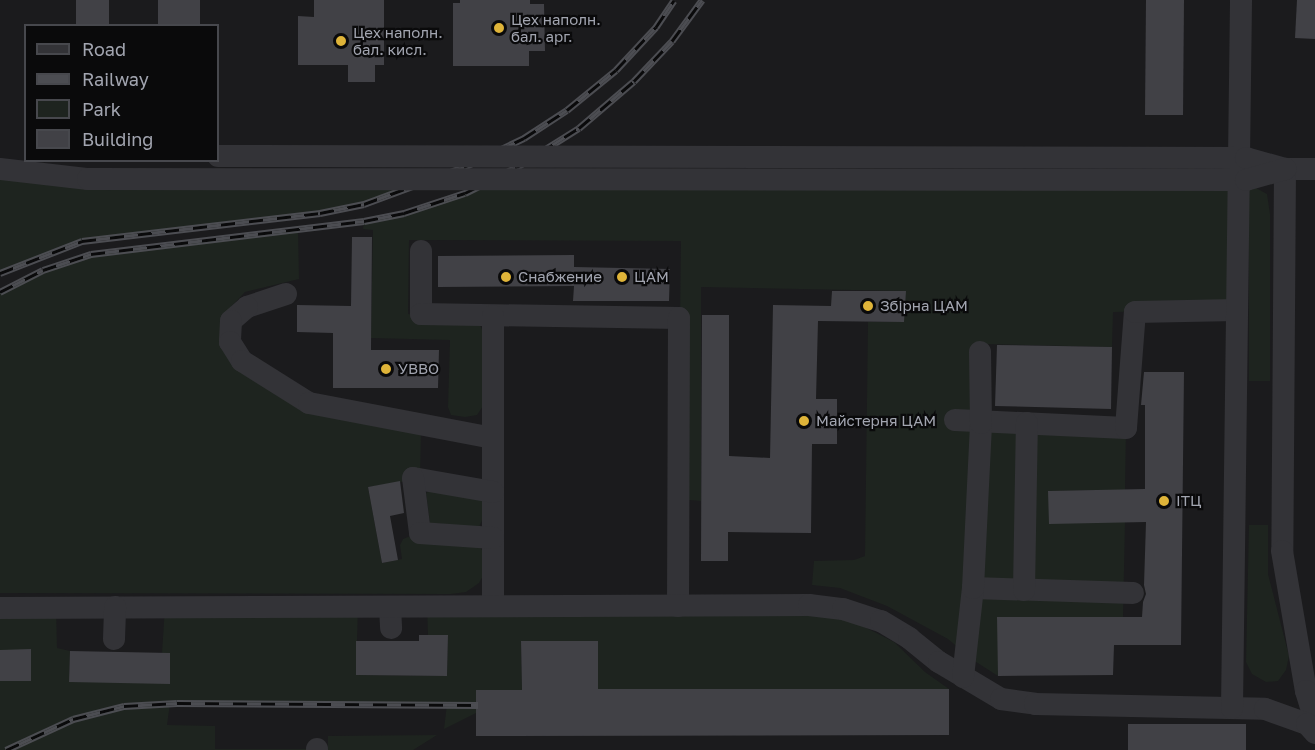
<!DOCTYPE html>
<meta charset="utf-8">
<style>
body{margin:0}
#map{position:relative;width:1315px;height:750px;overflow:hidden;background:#0f0f10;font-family:"Golos Text",sans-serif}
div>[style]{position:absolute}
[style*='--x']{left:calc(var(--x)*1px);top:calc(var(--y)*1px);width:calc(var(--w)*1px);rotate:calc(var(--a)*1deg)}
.built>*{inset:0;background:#1b1b1d}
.green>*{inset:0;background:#1e241f}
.building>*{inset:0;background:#414146}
.minor>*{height:22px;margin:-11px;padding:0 11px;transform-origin:11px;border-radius:11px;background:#333337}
.rail>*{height:7px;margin-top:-3.5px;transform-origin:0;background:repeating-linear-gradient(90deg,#0a0a0b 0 14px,#4c4d52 0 28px);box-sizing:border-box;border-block:2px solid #4c4d52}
.minor-bridge>*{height:22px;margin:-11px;padding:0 11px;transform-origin:11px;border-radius:11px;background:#333337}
.dots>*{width:16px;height:16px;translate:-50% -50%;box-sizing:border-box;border:3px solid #0a0a0b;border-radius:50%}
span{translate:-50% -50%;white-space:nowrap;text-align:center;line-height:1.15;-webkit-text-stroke:4.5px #0a0a0b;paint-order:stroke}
.poi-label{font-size:15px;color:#a2a5b0}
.left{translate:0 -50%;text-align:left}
.legend{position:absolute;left:24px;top:24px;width:195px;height:138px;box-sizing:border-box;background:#0a0a0b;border:2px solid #47484d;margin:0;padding:8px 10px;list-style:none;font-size:18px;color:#a2a5b0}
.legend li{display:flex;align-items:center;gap:12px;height:30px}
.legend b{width:30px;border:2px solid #47484d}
</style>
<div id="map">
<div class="built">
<div style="clip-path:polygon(evenodd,0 0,1315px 0,1315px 750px,0 750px,0 0,26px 26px,218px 26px,218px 160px,26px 160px,26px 26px)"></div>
</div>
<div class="green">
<div style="clip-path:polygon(429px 179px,364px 204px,320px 213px,82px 241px,0 273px,0 180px)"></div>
<div style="clip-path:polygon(490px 180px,1239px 180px,1237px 310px,1113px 312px,1112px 347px,984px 344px,981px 423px,1126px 428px,1125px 490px,1048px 491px,1125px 522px,1123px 617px,998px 617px,998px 676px,973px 660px,948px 639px,887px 606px,840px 588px,812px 585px,814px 561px,854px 560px,865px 556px,868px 322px,904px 322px,905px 291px,701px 287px,701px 501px,678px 499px,681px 241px,409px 240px,408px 314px,480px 325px,484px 334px,483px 406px,477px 415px,465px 417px,451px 415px,448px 407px,450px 340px,371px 338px,373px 230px,363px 229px,364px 221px,404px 213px,465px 193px)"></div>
<div style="clip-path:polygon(1249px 188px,1256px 188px,1267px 194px,1270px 214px,1270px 381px,1249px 381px)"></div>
<div style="clip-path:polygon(298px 229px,299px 279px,245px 292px,227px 311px,242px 370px,421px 431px,420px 479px,368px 487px,382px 563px,402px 559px,400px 545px,403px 539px,408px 537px,477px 543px,484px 553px,483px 576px,479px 583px,466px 592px,451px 594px,0 593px,0 292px,48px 268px,91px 254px)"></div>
<div style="clip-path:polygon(432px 490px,482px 500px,484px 516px,479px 527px,430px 523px,426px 493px)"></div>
<div style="clip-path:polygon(1249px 525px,1268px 525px,1268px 574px,1289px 656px,1286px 670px,1278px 681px,1266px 682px,1252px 674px,1246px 662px)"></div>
<div style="clip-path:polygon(427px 606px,835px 612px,894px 642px,925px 672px,949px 689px,598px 689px,598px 641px,521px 642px,522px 690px,476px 690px,476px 713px,444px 729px,447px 704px,170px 703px,167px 725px,215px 726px,215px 749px,328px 749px,328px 736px,437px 735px,413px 750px,0 750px,0 681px,31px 681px,31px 650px,0 650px,0 608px,56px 608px,57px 648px,70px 651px,69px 681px,170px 683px,170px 653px,162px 653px,165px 607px,358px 607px,356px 675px,447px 676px,448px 636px,428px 635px)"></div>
</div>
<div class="building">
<div style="clip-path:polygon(76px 0,109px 0,109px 26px,76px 26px)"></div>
<div style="clip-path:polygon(158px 0,200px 0,200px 26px,158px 26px)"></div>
<div style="clip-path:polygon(314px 0,384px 0,384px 65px,375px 65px,375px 82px,348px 82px,348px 65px,298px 65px,298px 16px,314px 17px)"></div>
<div style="clip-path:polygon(460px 0,530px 0,530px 4px,544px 4px,545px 51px,529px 51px,529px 66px,453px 66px,453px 3px,460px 3px)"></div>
<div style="clip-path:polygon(1146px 0,1184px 0,1183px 115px,1145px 115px)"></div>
<div style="clip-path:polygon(1297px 0,1315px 0,1315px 39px,1295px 38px)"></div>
<div style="clip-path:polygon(352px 237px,372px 237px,371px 350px,439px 350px,438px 388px,333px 388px,333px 333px,297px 332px,297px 305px,351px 306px)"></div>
<div style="clip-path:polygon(574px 255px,574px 267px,670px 269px,669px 301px,573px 301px,574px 286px,438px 287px,438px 256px)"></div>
<div style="clip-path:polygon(832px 291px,906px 291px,904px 322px,818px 321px,816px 399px,837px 399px,837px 444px,812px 444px,811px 533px,728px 532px,728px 561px,701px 561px,702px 315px,729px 315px,729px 456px,770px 458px,773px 305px,831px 306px)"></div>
<div style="clip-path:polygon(997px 345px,1112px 347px,1111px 409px,995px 406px)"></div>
<div style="clip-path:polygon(1144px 372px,1184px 372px,1181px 645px,1114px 645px,1113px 675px,998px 676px,997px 617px,1142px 617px,1143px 602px,1146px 594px,1144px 585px,1146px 522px,1049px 524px,1048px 491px,1145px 489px,1145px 405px,1141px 405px)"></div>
<div style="clip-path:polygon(400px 481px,404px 513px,390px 516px,398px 560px,382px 563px,368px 487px)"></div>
<div style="clip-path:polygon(419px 635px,448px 635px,447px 676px,356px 675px,356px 641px,419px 641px)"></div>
<div style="clip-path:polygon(521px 641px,598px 641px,598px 689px,949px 689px,949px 735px,476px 736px,476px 690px,522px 690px)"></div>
<div style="clip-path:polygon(31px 649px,31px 681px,0 681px,0 650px)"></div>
<div style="clip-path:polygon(70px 651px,170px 653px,170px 684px,69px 682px)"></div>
<div style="clip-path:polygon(1128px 724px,1246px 724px,1246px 750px,1128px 750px)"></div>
</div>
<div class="minor">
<div style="--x:0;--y:169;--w:89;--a:6.5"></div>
<div style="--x:1315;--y:169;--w:30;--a:180"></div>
<div style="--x:1285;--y:169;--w:382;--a:90.4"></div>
<div style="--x:1282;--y:551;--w:142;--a:80.3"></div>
<div style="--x:1306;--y:691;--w:30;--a:73"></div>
<div style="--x:421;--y:251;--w:63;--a:90"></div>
<div style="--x:421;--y:314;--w:258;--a:0.9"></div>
<div style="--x:679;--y:318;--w:288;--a:90.2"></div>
<div style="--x:286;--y:294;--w:41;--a:161.6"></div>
<div style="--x:247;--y:307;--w:21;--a:139"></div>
<div style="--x:231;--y:321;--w:21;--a:93"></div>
<div style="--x:230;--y:342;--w:22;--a:58"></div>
<div style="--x:242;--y:361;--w:79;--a:32.1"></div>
<div style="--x:309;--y:403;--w:187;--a:10.8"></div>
<div style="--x:493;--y:316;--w:290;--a:90"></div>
<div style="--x:955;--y:420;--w:171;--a:2.7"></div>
<div style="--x:1126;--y:428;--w:116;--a:-85.6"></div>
<div style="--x:1135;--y:312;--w:102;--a:-1.1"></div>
<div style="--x:493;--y:492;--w:81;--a:-170.1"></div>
<div style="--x:413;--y:478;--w:55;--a:82.7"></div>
<div style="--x:420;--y:533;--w:73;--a:3.9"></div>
<div style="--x:973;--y:588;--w:160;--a:1.8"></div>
<div style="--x:1024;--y:590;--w:167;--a:-89"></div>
<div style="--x:390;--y:607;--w:21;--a:87"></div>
<div style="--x:0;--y:608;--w:809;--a:-0.21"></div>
<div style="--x:809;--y:605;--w:34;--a:7"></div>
<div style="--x:843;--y:609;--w:40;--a:18"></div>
<div style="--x:881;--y:621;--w:33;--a:31"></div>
<div style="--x:909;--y:638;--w:38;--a:39"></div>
<div style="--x:939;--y:662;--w:72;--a:30.8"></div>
<div style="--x:1001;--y:699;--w:34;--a:8"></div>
<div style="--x:1035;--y:704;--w:230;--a:1.2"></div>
<div style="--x:1265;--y:709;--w:45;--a:19.7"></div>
<div style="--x:1307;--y:724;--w:12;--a:48"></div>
<div style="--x:114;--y:639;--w:32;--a:-88"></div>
<div style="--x:963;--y:677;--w:90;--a:-83.6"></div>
<div style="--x:973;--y:588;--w:165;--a:-87.2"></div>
<div style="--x:981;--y:423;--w:71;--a:-90.8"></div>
<div style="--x:1232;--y:708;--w:708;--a:-89.27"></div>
<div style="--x:317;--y:750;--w:1;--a:-90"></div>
</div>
<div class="rail">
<div style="--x:0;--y:273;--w:88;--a:-21.3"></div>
<div style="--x:82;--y:241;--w:240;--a:-6.7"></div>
<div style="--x:320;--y:213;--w:45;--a:-11.6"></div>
<div style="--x:364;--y:204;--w:107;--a:-20.3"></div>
<div style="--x:464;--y:167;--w:67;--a:-25.8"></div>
<div style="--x:524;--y:138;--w:51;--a:-33.1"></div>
<div style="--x:567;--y:110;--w:63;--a:-39.2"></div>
<div style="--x:616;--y:70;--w:59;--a:-47.1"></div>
<div style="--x:656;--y:27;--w:32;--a:-56"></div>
<div style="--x:0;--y:292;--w:48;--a:-27.1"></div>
<div style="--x:43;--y:270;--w:51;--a:-18.4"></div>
<div style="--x:91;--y:254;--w:275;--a:-6.9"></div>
<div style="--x:364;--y:221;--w:41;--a:-11.3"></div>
<div style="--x:404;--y:213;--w:64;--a:-18.2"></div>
<div style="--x:465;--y:193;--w:58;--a:-26.6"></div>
<div style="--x:517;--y:167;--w:73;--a:-32.2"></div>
<div style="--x:579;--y:128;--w:72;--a:-40.5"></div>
<div style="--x:634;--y:81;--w:55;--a:-46.5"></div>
<div style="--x:672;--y:41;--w:51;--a:-53.8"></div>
<div style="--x:6;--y:750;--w:74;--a:-24.8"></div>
<div style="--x:73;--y:719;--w:53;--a:-14.3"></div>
<div style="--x:124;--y:706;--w:53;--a:-3.2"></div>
<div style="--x:177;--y:703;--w:301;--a:0.4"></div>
</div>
<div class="minor-bridge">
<div style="--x:218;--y:156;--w:1028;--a:0.11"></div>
<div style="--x:1246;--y:158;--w:41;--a:15.8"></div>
<div style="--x:88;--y:179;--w:1158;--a:0.05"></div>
<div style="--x:1246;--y:180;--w:41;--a:-15.8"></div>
</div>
<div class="dots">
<div style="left:499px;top:28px;background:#dfb439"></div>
<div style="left:341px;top:41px;background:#dfb439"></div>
<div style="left:506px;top:277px;background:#dfb439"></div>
<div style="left:622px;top:277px;background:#dfb439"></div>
<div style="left:868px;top:306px;background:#dfb439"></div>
<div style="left:386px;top:369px;background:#dfb439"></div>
<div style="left:804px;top:421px;background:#dfb439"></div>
<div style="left:1164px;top:501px;background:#dfb439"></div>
</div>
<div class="poi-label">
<span class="left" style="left:511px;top:28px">Цех наполн.<br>бал. арг.</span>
<span class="left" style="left:353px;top:41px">Цех наполн.<br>бал. кисл.</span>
<span class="left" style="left:518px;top:277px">Снабжение</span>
<span class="left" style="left:634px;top:277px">ЦАМ</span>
<span class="left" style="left:880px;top:306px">Збірна ЦАМ</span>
<span class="left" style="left:398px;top:369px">УВВО</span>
<span class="left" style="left:816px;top:421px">Майстерня ЦАМ</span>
<span class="left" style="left:1176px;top:501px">ІТЦ</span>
</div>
<ul class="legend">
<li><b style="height:8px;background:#333337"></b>Road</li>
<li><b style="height:8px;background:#4c4d52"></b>Railway</li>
<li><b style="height:16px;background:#1e241f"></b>Park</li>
<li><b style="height:16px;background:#414146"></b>Building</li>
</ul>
</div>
